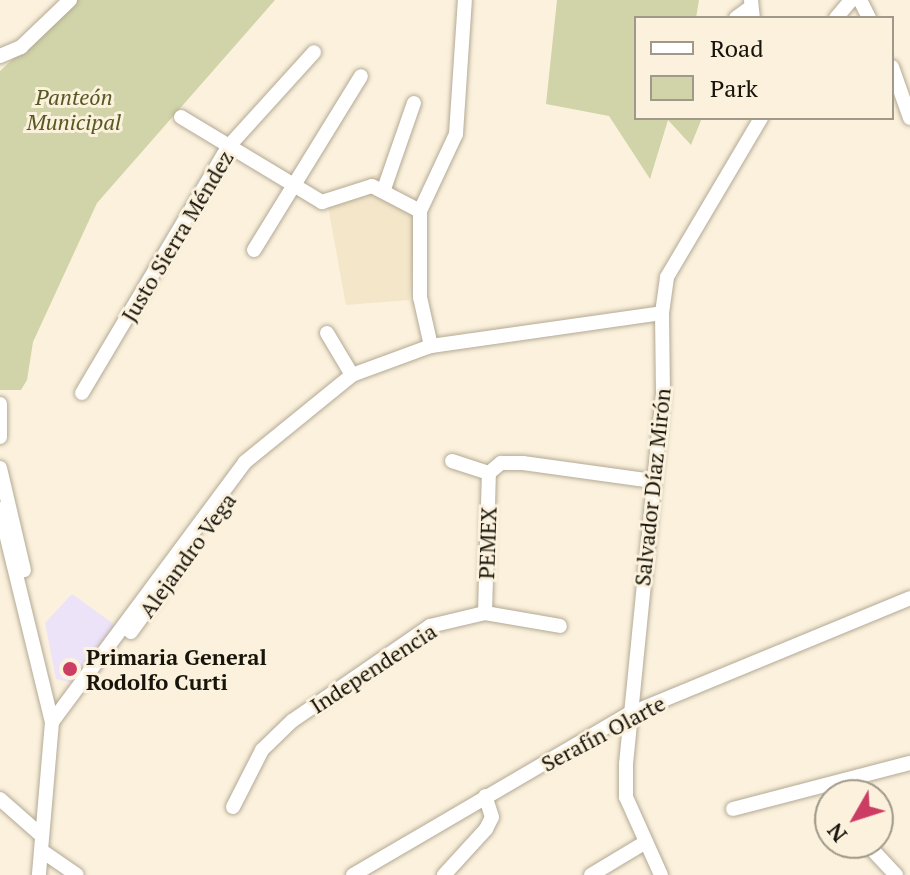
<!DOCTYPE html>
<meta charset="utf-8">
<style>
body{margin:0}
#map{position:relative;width:910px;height:875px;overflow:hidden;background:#fbf1dc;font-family:"PT Serif",serif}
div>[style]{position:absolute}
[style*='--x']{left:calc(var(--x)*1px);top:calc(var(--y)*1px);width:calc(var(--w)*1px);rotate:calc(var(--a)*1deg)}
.built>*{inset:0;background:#f3e6c9}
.education>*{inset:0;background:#ede3f8}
.green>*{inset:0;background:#d0d4a8}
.roads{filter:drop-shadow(0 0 2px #b3a995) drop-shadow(0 0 2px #b3a995)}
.minor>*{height:14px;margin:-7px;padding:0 7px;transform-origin:7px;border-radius:7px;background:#fff}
.dots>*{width:22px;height:22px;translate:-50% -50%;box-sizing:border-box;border:4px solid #fbf1dc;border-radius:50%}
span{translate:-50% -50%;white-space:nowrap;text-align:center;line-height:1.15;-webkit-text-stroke:6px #fbf1dc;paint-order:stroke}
.park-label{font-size:22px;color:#555822;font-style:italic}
.street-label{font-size:22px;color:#17140c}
.poi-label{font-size:22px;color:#17140c;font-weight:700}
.left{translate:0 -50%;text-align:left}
.legend{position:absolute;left:634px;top:16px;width:260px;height:104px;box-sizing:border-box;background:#fbf1dc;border:2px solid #a09989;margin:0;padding:10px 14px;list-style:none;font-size:24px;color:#17140c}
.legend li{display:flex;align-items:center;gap:16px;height:40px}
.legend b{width:40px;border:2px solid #a09989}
.north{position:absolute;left:814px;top:779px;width:80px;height:80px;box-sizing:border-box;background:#fbf1dc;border:2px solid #a09989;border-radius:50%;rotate:231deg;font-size:22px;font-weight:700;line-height:32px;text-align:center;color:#17140c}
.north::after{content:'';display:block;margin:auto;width:28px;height:36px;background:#cc3d64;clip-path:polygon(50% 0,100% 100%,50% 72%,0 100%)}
</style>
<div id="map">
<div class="built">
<div style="clip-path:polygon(392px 166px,399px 197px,417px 210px,409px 300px,346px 305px,327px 201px)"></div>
</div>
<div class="education">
<div style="clip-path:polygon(72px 594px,115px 625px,76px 684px,56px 679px,45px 623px)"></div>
</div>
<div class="green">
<div style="clip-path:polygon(77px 0,275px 0,97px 203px,33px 342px,27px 380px,21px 390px,0 390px,0 71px)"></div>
<div style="clip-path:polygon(557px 0,699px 0,696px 18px,636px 18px,636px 118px,702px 118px,691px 145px,668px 120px,650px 179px,609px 116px,546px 104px)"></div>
</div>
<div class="roads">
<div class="minor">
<div style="--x:751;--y:0;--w:18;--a:84"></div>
<div style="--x:860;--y:0;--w:20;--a:63"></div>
<div style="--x:736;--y:18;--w:17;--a:-36"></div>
<div style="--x:836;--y:18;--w:23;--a:-50"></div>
<div style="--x:0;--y:56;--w:23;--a:-23"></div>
<div style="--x:21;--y:47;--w:68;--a:-43.8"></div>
<div style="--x:892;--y:67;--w:54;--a:70.6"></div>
<div style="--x:181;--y:117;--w:165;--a:31.1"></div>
<div style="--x:322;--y:202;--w:52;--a:-17.7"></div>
<div style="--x:372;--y:186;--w:54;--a:27.5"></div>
<div style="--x:384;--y:189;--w:91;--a:-70.8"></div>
<div style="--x:254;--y:250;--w:204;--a:-58.4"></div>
<div style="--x:327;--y:333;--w:49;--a:59.2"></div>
<div style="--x:431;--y:346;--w:50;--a:-102.7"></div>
<div style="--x:420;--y:297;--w:86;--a:-90"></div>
<div style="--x:420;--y:211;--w:85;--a:-64.9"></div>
<div style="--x:456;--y:134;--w:134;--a:-86.2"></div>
<div style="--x:82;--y:393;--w:286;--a:-59.3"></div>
<div style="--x:228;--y:147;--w:128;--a:-47.8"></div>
<div style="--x:0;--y:404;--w:33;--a:90"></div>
<div style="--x:452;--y:461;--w:39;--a:18"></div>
<div style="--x:489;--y:473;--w:16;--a:-40"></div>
<div style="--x:501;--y:463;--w:22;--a:0"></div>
<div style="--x:523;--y:463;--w:131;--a:7.9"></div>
<div style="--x:0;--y:468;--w:105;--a:76.8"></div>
<div style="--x:0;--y:509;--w:219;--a:76.3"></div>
<div style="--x:52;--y:722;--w:154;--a:94.9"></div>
<div style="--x:485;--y:613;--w:140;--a:-88.4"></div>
<div style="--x:131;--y:632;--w:72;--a:-54.1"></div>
<div style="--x:52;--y:722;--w:324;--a:-53.4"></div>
<div style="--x:245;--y:462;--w:138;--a:-39.1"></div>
<div style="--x:352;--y:375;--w:84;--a:-20.2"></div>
<div style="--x:431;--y:346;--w:233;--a:-8.1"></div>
<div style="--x:0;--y:799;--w:56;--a:41.4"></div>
<div style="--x:233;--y:807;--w:64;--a:-63"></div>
<div style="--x:262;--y:750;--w:42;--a:-44"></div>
<div style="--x:292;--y:721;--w:168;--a:-34.5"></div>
<div style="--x:430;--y:626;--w:57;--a:-13.3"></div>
<div style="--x:485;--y:613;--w:76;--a:9.8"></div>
<div style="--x:733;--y:809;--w:183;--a:-14.6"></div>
<div style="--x:866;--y:843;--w:44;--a:46.8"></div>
<div style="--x:42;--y:851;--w:42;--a:34.4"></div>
<div style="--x:353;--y:875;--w:320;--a:-30.3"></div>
<div style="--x:629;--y:714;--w:304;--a:-22.4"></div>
<div style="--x:444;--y:875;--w:62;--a:-47.6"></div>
<div style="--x:486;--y:829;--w:13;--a:-63"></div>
<div style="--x:492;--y:817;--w:22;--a:-108"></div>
<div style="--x:591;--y:875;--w:64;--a:-31"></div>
<div style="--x:661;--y:875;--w:85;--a:-114.2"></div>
<div style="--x:626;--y:797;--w:33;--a:-90"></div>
<div style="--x:626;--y:764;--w:372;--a:-84.3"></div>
<div style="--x:663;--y:394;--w:81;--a:-90.7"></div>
<div style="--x:662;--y:313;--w:36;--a:-82"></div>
<div style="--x:667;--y:277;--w:185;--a:-59.4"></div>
</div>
</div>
<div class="dots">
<div style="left:70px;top:669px;background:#cc3d64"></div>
</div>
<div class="park-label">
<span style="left:74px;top:109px">Panteón<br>Municipal</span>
</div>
<div class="street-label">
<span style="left:177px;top:236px;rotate:-59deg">Justo Sierra Méndez</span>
<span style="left:652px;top:487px;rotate:-84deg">Salvador Díaz Mirón</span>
<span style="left:487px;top:543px;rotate:-88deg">PEMEX</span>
<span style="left:187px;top:555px;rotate:-54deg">Alejandro Vega</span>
<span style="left:373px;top:668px;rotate:-33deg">Independencia</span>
<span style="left:603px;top:733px;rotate:-28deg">Serafín Olarte</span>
</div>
<div class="poi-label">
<span class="left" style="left:86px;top:669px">Primaria General<br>Rodolfo Curti</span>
</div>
<ul class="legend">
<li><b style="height:10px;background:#fff"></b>Road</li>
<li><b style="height:22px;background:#d0d4a8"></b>Park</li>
</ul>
<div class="north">N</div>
</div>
